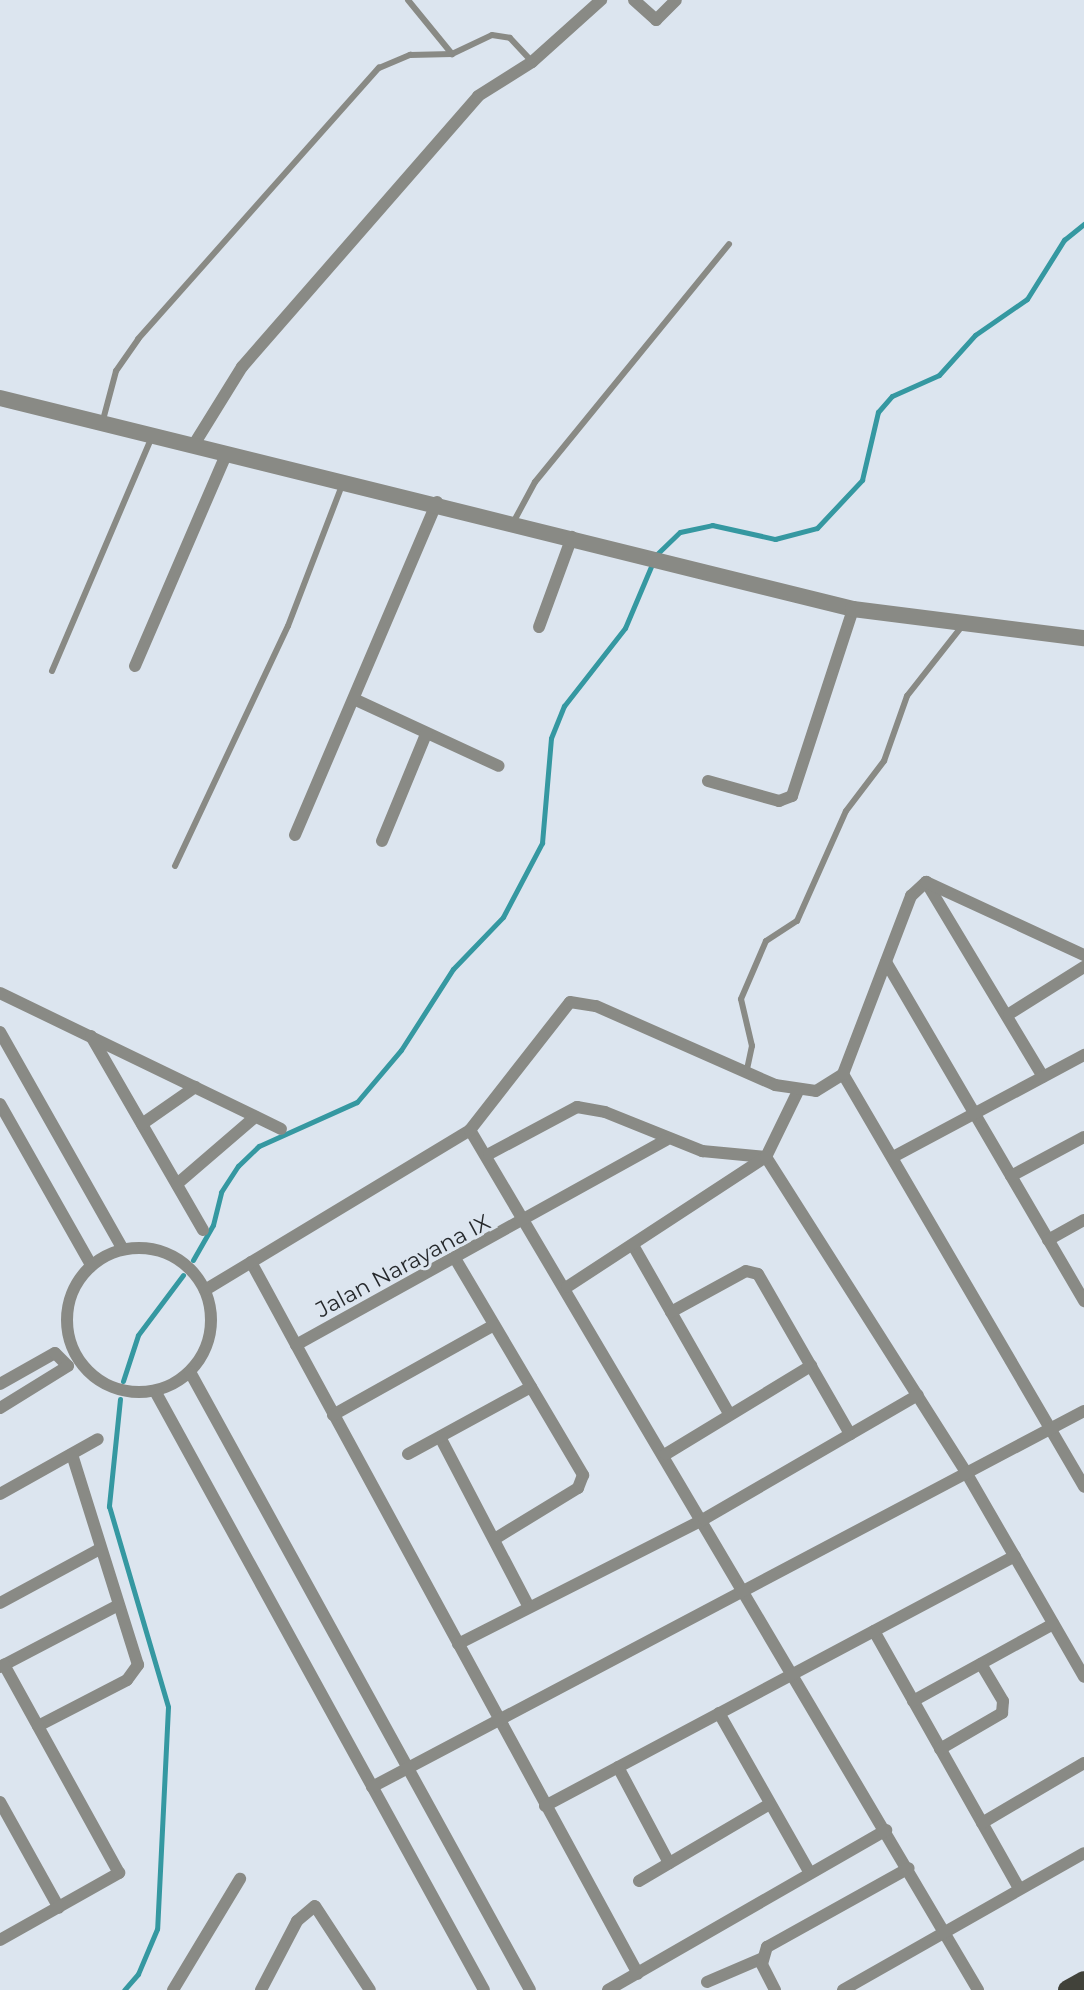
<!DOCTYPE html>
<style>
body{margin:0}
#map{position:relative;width:1084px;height:1990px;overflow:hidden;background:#dce5ef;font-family:Montserrat,sans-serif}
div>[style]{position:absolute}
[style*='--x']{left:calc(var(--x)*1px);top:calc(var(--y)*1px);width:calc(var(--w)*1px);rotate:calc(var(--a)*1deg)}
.stream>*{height:5px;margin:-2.5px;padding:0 2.5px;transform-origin:2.5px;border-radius:2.5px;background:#3598a1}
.service>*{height:6px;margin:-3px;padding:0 3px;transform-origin:3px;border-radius:3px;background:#898a85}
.minor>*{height:12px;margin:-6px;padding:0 6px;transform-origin:6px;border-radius:6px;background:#898a85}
.minor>.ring{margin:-6px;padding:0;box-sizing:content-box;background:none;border:12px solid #898a85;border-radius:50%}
.tertiary>*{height:16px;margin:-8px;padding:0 8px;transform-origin:8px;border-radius:8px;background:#898a85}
.primary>*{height:20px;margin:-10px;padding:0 10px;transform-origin:10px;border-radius:10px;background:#41423a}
span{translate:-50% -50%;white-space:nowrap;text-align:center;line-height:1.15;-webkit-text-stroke:6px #dce5ef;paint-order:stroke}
.street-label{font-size:22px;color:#26292c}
</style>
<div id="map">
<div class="stream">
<div style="--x:656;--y:555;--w:33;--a:-44"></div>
<div style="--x:680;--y:532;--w:33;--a:-12"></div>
<div style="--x:712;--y:525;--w:65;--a:12.5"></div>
<div style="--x:775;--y:539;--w:43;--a:-14.7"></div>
<div style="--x:817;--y:528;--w:66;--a:-46.8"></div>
<div style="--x:862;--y:480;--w:70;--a:-76.8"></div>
<div style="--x:878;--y:412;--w:21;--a:-49"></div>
<div style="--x:892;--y:396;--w:51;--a:-24.1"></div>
<div style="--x:939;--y:375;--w:54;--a:-48"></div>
<div style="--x:975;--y:335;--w:63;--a:-34.7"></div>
<div style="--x:1027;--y:299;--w:70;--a:-57.9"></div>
<div style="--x:1064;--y:240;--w:26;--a:-39"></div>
<div style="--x:193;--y:1260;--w:40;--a:-60.3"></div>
<div style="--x:213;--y:1225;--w:34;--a:-76"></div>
<div style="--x:221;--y:1192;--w:31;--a:-57"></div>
<div style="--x:238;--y:1166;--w:29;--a:-44"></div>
<div style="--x:259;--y:1146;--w:107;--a:-24.2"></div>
<div style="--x:357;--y:1102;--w:68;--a:-49.8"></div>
<div style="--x:401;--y:1050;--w:96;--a:-57.3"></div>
<div style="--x:453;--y:969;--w:72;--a:-46.1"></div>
<div style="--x:503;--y:917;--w:84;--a:-62.2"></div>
<div style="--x:542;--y:843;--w:105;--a:-85.1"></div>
<div style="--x:551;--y:738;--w:35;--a:-68"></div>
<div style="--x:564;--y:706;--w:99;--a:-52"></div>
<div style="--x:625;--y:628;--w:69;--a:-67.1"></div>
<div style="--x:123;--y:1381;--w:48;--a:-71.9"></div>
<div style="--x:138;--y:1335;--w:75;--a:-53.1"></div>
<div style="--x:120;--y:1399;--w:108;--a:95.9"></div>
<div style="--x:109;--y:1506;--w:209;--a:73.6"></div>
<div style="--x:168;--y:1707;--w:222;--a:92.8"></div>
<div style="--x:157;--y:1929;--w:49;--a:112.9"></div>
<div style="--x:138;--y:1974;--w:21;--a:131"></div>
</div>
<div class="service">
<div style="--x:408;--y:0;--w:70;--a:50.8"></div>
<div style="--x:103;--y:420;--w:51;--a:-75.1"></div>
<div style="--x:116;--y:371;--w:39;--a:-55"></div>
<div style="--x:138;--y:339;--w:363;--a:-48.4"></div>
<div style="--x:379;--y:68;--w:34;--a:-23"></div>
<div style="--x:410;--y:55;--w:42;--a:-1.4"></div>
<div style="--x:452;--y:54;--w:44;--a:-25.4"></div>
<div style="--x:492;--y:35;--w:18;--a:9"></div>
<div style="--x:510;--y:38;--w:33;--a:47"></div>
<div style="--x:514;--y:521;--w:44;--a:-61.7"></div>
<div style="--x:535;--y:482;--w:307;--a:-50.8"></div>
<div style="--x:52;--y:671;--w:252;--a:-66.9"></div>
<div style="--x:175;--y:866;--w:265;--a:-64.8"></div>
<div style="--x:288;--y:626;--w:151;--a:-69"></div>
<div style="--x:746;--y:1074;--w:29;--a:-78"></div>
<div style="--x:752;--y:1046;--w:48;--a:-103.2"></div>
<div style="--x:741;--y:999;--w:63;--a:-66.7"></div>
<div style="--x:766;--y:941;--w:37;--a:-33"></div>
<div style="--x:797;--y:921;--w:120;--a:-66"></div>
<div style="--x:846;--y:811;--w:63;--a:-52.8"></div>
<div style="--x:884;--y:761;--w:69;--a:-70.5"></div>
<div style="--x:907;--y:696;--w:89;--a:-51.8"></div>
</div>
<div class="minor">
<div style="--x:634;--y:0;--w:30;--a:42"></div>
<div style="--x:656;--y:20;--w:28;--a:-45"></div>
<div style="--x:193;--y:446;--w:93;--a:-58.2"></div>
<div style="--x:242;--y:367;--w:359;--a:-48.9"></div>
<div style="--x:478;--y:96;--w:64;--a:-32.2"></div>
<div style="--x:532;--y:62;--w:93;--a:-41.9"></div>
<div style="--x:539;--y:627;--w:96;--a:-69.9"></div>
<div style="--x:135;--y:666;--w:230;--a:-66.7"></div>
<div style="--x:356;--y:700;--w:157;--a:24.8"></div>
<div style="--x:708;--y:781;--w:74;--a:15.7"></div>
<div style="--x:779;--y:801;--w:14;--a:-21"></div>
<div style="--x:792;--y:796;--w:197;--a:-71.9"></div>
<div style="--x:295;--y:835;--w:362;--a:-66.9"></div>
<div style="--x:382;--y:841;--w:116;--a:-67.6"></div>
<div style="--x:926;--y:882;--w:227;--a:59"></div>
<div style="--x:886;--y:962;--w:393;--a:59.7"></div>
<div style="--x:0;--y:993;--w:312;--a:25.8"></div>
<div style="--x:1009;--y:1014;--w:89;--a:-32.1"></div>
<div style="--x:0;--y:1032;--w:249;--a:60.5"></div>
<div style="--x:91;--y:1036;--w:224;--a:60"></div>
<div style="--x:843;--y:1074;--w:478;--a:59.7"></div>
<div style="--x:0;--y:1104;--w:185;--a:60.5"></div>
<div style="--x:142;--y:1124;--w:65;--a:-34.9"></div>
<div style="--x:470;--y:1130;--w:999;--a:59.43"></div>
<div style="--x:489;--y:1154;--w:100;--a:-28.1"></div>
<div style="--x:577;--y:1107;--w:28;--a:10"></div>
<div style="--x:605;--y:1112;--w:105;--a:21.9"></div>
<div style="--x:702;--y:1151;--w:64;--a:5.4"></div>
<div style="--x:766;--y:1157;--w:375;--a:57.6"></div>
<div style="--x:967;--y:1474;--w:234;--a:60"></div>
<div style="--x:893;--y:1157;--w:217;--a:-28.1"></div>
<div style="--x:1011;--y:1176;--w:83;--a:-28.1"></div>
<div style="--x:177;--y:1184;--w:103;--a:-40.7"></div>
<div style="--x:1048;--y:1240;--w:41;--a:-29.1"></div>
<div style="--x:634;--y:1247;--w:193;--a:60.3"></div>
<div class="ring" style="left:67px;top:1248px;width:132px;height:132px"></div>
<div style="--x:456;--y:1260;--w:250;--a:59.4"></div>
<div style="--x:583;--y:1475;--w:14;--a:111"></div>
<div style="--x:578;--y:1488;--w:96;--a:148.6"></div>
<div style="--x:251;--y:1262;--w:810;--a:61.47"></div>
<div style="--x:567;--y:1287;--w:238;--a:-33.2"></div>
<div style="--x:766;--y:1157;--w:73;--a:-64.1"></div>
<div style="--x:205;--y:1290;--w:310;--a:-31.1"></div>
<div style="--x:470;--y:1130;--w:162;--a:-52"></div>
<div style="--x:570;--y:1002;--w:26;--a:9"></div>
<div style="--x:596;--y:1006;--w:196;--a:23.8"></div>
<div style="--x:775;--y:1085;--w:41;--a:8.3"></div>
<div style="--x:816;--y:1091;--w:32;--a:-32"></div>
<div style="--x:843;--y:1074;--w:191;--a:-69.1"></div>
<div style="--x:911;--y:896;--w:21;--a:-43"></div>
<div style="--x:926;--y:882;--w:174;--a:24.8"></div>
<div style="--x:671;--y:1312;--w:85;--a:-28.7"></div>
<div style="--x:746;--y:1271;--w:12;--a:14"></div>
<div style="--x:758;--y:1274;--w:185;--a:60.1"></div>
<div style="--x:296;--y:1345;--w:423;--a:-29"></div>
<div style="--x:190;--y:1372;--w:705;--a:61.18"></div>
<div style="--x:0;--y:1384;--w:63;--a:-29.4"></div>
<div style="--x:55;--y:1353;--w:18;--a:45"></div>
<div style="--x:68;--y:1366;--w:80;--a:148.3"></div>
<div style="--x:155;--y:1391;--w:683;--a:61.22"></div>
<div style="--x:333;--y:1415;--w:184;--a:-29.2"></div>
<div style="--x:440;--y:1437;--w:192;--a:62.4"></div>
<div style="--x:408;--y:1454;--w:140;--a:-28.6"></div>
<div style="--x:666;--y:1454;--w:170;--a:-31.3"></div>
<div style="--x:0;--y:1494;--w:112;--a:-29.3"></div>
<div style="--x:0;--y:1603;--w:114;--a:-28.4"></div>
<div style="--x:874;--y:1631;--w:295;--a:60.6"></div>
<div style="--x:458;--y:1644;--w:276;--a:-26.9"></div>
<div style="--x:704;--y:1519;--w:247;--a:-30.1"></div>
<div style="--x:0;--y:1667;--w:130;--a:-27.6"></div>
<div style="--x:913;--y:1701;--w:160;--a:-28.8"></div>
<div style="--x:719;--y:1713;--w:184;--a:60.4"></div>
<div style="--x:38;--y:1726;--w:100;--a:-27.3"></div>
<div style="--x:127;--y:1680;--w:19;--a:-54"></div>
<div style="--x:138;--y:1665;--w:221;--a:-107.4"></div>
<div style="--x:940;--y:1749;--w:72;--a:-30.1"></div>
<div style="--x:1002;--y:1713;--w:12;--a:-85"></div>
<div style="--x:1003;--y:1701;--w:43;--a:-120.7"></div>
<div style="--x:618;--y:1767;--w:109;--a:62"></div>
<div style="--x:372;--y:1787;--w:805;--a:-27.84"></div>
<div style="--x:0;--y:1802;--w:121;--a:60.9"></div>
<div style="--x:545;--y:1806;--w:532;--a:-28.01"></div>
<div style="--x:982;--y:1823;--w:118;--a:-30.5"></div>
<div style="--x:639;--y:1881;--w:150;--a:-30.5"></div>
<div style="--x:0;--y:1940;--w:137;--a:-29.4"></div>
<div style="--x:119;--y:1873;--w:238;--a:-118.9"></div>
<div style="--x:707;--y:1982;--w:59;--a:-23.1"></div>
<div style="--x:173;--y:1990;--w:130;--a:-58.9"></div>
<div style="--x:261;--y:1990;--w:78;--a:-62.4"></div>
<div style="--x:297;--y:1921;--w:23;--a:-40"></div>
<div style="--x:315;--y:1906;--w:100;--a:56.8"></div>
<div style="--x:608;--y:1990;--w:321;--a:-29.9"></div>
<div style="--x:775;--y:1990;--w:29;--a:-117"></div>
<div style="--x:762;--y:1964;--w:18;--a:-74"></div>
<div style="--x:767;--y:1947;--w:162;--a:-29.1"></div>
<div style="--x:843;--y:1990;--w:277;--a:-29.6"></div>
</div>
<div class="tertiary">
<div style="--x:0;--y:398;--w:879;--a:13.89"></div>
<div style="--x:853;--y:609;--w:233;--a:7.2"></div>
</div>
<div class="primary">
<div style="--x:1068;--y:1990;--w:18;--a:-29"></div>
</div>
<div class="street-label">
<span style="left:403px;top:1266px;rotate:-28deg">Jalan Narayana IX</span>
</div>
</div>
